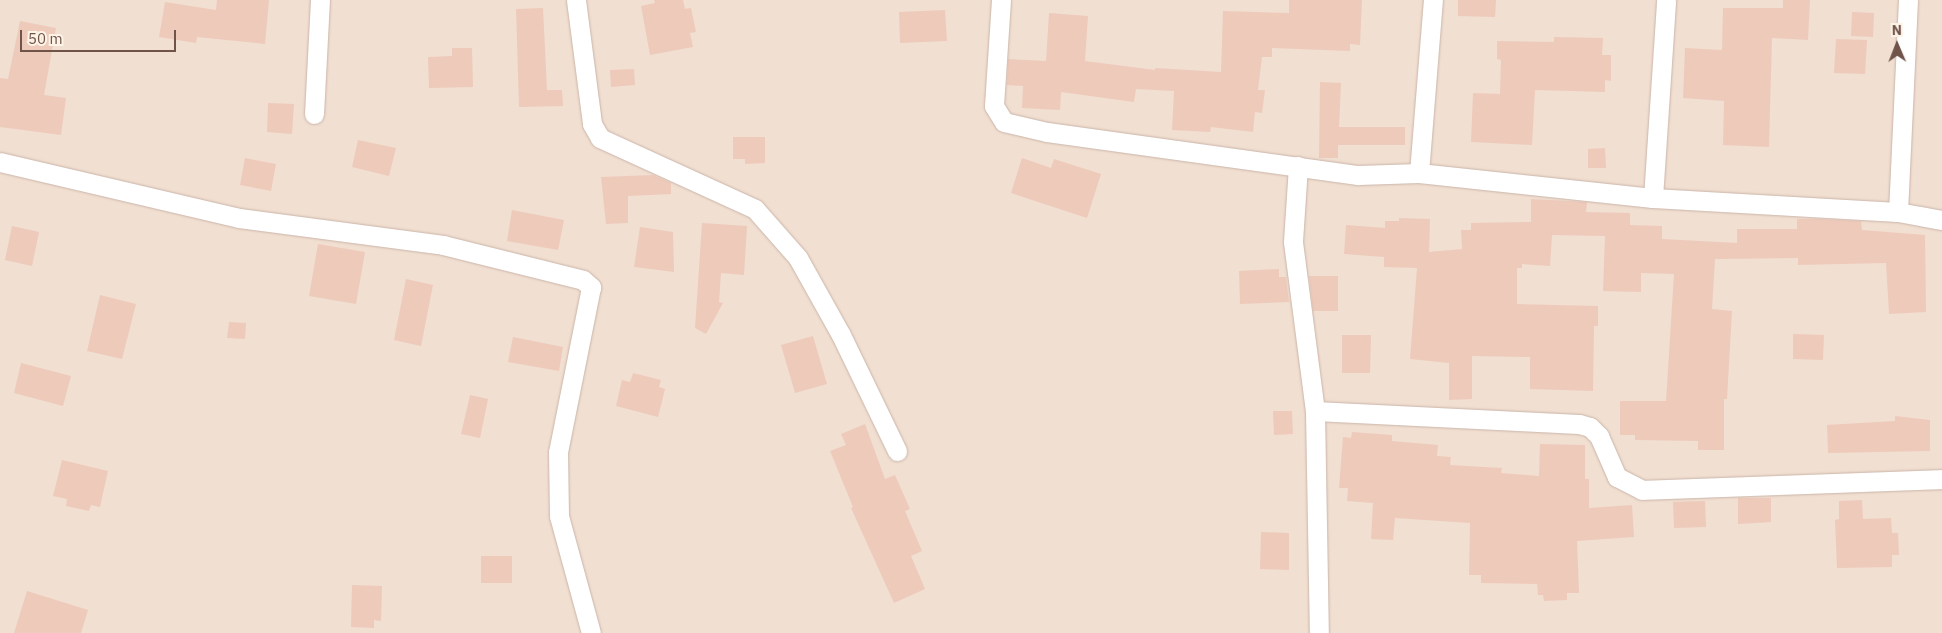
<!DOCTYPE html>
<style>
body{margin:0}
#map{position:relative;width:1942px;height:633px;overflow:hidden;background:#faeee2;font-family:"IBM Plex Sans",sans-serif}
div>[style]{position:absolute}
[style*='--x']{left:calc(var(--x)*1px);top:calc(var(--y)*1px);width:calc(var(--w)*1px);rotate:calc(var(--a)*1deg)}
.residential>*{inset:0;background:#f1dfd1}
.building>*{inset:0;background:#eecabb}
.roads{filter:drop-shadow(0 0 1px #cab5a9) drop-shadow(0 0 1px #cab5a9)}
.street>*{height:19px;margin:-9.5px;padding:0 9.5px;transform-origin:9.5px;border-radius:9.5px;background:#fff}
span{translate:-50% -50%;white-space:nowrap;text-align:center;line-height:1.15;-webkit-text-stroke:4px #fef3e7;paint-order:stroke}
.north{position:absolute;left:1872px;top:20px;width:50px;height:50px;-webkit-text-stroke:4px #fef3e7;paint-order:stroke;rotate:359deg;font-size:14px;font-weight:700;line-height:20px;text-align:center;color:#70544a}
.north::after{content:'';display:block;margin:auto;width:18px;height:22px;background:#70544a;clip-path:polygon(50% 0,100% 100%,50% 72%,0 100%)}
.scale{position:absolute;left:20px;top:30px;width:156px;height:22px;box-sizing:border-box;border:2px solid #70544a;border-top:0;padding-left:6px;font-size:15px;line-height:18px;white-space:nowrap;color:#70544a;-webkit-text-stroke:4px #fef3e7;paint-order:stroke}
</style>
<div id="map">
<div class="residential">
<div style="clip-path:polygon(0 0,1942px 0,1942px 633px,0 633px)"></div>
</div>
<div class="building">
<div style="clip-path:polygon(217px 0,269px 0,265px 44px,197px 37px,196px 43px,159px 37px,165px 2px,216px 10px)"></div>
<div style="clip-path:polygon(654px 0,683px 0,685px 9px,691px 8px,696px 32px,690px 33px,693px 47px,650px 55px,641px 6px,655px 3px)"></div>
<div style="clip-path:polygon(1289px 0,1362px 0,1360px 45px,1350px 44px,1350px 51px,1272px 48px,1272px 57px,1262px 57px,1258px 90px,1265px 90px,1262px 113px,1255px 112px,1253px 132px,1211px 127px,1210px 132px,1172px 130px,1174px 91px,1136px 89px,1134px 102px,1061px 92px,1060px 110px,1022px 108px,1023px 86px,1007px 85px,1008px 59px,1046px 61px,1049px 13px,1088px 16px,1085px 61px,1155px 70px,1155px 68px,1221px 72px,1223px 11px,1289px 13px)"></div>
<div style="clip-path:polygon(1458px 0,1496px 0,1495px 17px,1458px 16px)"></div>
<div style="clip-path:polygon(1783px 0,1810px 0,1808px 40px,1772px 38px,1769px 147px,1723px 145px,1724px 101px,1683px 98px,1685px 48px,1722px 50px,1723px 8px,1783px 8px)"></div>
<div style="clip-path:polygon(543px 8px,547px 90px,562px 90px,563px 106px,519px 107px,516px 9px)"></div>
<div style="clip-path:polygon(945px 10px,947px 41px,900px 43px,899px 12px)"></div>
<div style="clip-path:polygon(1852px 12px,1874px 13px,1873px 37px,1851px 36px)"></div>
<div style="clip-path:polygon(20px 21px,56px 28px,44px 95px,66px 98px,61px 135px,0 127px,0 78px,8px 79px)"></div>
<div style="clip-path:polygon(1554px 37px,1603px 38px,1602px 55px,1611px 55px,1611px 81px,1605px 80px,1605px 92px,1535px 90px,1532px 145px,1471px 142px,1473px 93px,1500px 94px,1501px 60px,1497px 59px,1497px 41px,1554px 42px)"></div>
<div style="clip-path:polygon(1836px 39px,1867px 40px,1865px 74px,1834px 73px)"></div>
<div style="clip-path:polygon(452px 48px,472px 48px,473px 87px,429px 88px,428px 57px,452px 56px)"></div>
<div style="clip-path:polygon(634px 69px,635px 85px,611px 87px,610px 70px)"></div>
<div style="clip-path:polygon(1320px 82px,1341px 83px,1339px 127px,1405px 127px,1405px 145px,1338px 145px,1338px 158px,1319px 158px)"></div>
<div style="clip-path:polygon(268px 103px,294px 104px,292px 134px,267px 132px)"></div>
<div style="clip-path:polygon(733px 137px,765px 137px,765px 163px,745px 164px,745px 159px,733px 159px)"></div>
<div style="clip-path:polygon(358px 140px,396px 148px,389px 176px,352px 167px)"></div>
<div style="clip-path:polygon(1605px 148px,1606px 168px,1588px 168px,1588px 149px)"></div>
<div style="clip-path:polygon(245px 158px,276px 164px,271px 191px,240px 185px)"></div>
<div style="clip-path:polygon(1022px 158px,1051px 168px,1054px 159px,1101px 174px,1087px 218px,1011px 193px)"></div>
<div style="clip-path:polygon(653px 175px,671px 183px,671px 194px,628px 196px,628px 223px,606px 224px,601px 177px)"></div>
<div style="clip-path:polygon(1531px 199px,1587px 202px,1586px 212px,1630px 213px,1630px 225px,1662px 226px,1662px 239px,1737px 243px,1737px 229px,1797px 229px,1797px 219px,1820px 219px,1861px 221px,1862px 230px,1925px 235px,1926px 312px,1889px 314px,1886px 263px,1798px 265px,1798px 258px,1715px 259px,1712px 309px,1732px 311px,1727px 399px,1724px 399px,1724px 450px,1698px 450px,1698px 441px,1635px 440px,1635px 435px,1620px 435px,1620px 401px,1666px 401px,1674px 274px,1641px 273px,1641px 292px,1603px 291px,1605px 236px,1552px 235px,1550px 266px,1522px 264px,1522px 268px,1517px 268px,1517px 304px,1598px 306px,1598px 326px,1594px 326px,1593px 391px,1530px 389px,1530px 357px,1472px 356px,1472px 399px,1449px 400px,1449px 363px,1410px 359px,1417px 268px,1384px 267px,1384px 257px,1344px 254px,1346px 225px,1385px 228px,1385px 221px,1399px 221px,1399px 218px,1430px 219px,1429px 252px,1462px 249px,1461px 230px,1471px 230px,1471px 223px,1531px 222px)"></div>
<div style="clip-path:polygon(512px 210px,564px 220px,558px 250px,507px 241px)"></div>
<div style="clip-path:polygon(702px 223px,747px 226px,744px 275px,721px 273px,719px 302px,723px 303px,706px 334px,695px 328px)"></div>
<div style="clip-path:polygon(12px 226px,39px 232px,32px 266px,5px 260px)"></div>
<div style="clip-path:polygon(640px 227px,673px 232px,674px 272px,634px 267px)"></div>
<div style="clip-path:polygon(318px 244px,365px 252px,356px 304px,309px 296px)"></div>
<div style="clip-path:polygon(1279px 269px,1279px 277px,1286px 277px,1289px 302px,1240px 304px,1239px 271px)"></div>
<div style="clip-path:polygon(1309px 276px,1338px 276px,1338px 311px,1313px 311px)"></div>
<div style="clip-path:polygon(406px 279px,433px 285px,421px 346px,394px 340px)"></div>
<div style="clip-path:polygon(100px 295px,136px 304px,122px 359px,87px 351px)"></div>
<div style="clip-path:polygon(229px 322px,246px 323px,245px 339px,227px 338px)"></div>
<div style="clip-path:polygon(1793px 334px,1824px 335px,1823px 360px,1793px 359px)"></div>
<div style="clip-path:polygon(1342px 335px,1371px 335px,1370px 373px,1342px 373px)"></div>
<div style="clip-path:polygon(813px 336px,827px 384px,795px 393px,781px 345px)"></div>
<div style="clip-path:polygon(513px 337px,563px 347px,559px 371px,508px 362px)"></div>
<div style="clip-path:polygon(21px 363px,71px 376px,63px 406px,14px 393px)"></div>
<div style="clip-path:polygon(633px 373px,661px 380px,659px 387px,665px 389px,658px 417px,616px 406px,622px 380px,630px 382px)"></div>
<div style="clip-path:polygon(470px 395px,488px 399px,480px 438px,461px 434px)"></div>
<div style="clip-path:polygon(1273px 411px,1292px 411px,1293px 434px,1274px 435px)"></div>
<div style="clip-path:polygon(1895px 416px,1930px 420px,1930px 451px,1828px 453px,1827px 425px,1895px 421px)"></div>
<div style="clip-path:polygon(865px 424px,885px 479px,895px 475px,910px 509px,905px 511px,922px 551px,911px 556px,925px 589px,894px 603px,851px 508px,853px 507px,830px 451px,846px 445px,841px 434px)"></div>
<div style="clip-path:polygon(1352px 432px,1392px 435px,1392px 441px,1438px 445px,1437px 456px,1451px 457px,1450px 465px,1502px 468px,1501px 473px,1539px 476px,1540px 444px,1585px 445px,1585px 479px,1589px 479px,1589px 508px,1632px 505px,1634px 537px,1577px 541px,1579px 593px,1567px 593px,1567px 600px,1544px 601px,1543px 595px,1538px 595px,1537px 584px,1481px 583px,1481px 575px,1469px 575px,1470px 523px,1395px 518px,1393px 540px,1371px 539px,1373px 503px,1347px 501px,1348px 488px,1339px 488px,1343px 437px,1351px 438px)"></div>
<div style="clip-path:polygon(62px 460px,108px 471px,100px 507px,91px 505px,89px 511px,66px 506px,67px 499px,53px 496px)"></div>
<div style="clip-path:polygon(1738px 498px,1771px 498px,1771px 522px,1738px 524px)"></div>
<div style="clip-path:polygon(1862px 500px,1863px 519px,1891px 518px,1892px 533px,1898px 533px,1899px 555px,1892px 555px,1892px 567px,1837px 568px,1835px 520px,1839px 519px,1839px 501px)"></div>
<div style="clip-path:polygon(1705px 501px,1706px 527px,1674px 528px,1673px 502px)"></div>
<div style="clip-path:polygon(1261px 532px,1289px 533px,1289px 570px,1260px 569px)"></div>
<div style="clip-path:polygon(481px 556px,512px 556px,512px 583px,481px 583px)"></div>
<div style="clip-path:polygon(352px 585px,382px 586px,381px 621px,374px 620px,374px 628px,351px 627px)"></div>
<div style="clip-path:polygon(27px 591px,88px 610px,81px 633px,14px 633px)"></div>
</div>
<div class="roads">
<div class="street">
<div style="--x:576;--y:0;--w:125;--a:82.6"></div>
<div style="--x:592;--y:124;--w:16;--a:60"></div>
<div style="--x:600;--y:138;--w:170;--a:24.6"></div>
<div style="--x:755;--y:209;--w:65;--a:48.7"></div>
<div style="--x:798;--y:258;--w:88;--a:60.8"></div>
<div style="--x:841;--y:335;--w:129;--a:64.2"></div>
<div style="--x:1001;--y:0;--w:106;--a:93.8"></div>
<div style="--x:994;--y:106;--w:19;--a:58"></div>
<div style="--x:1004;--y:122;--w:44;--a:13.1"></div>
<div style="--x:1047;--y:132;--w:314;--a:7.9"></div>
<div style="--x:1358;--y:175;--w:61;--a:-1.9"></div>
<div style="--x:1419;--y:173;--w:235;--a:6.1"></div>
<div style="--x:1653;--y:198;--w:245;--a:3.3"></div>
<div style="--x:1898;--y:212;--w:45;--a:10.3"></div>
<div style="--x:314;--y:114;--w:114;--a:-87"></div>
<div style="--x:0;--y:162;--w:245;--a:13.2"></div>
<div style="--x:239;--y:218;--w:206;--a:7.5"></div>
<div style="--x:443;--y:245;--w:144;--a:14"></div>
<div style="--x:583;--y:280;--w:11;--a:41"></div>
<div style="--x:591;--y:287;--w:168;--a:101.3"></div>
<div style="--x:558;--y:452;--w:64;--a:89.1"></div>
<div style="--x:559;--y:516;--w:121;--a:74.7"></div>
<div style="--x:1298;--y:166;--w:76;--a:93.8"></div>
<div style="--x:1293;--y:242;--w:170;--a:82.6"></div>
<div style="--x:1315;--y:411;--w:222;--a:89"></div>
<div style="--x:1419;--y:173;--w:174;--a:-85.4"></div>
<div style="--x:1653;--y:198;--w:198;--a:-86.2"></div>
<div style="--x:1898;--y:212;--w:212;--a:-87.3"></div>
<div style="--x:1315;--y:411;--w:264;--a:2.8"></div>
<div style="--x:1579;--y:424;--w:11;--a:15"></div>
<div style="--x:1590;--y:427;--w:13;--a:45"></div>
<div style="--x:1599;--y:436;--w:45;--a:66.3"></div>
<div style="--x:1617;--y:477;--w:28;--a:27"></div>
<div style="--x:1642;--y:490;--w:300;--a:-2.1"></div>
</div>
</div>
<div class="north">N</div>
<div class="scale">50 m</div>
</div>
